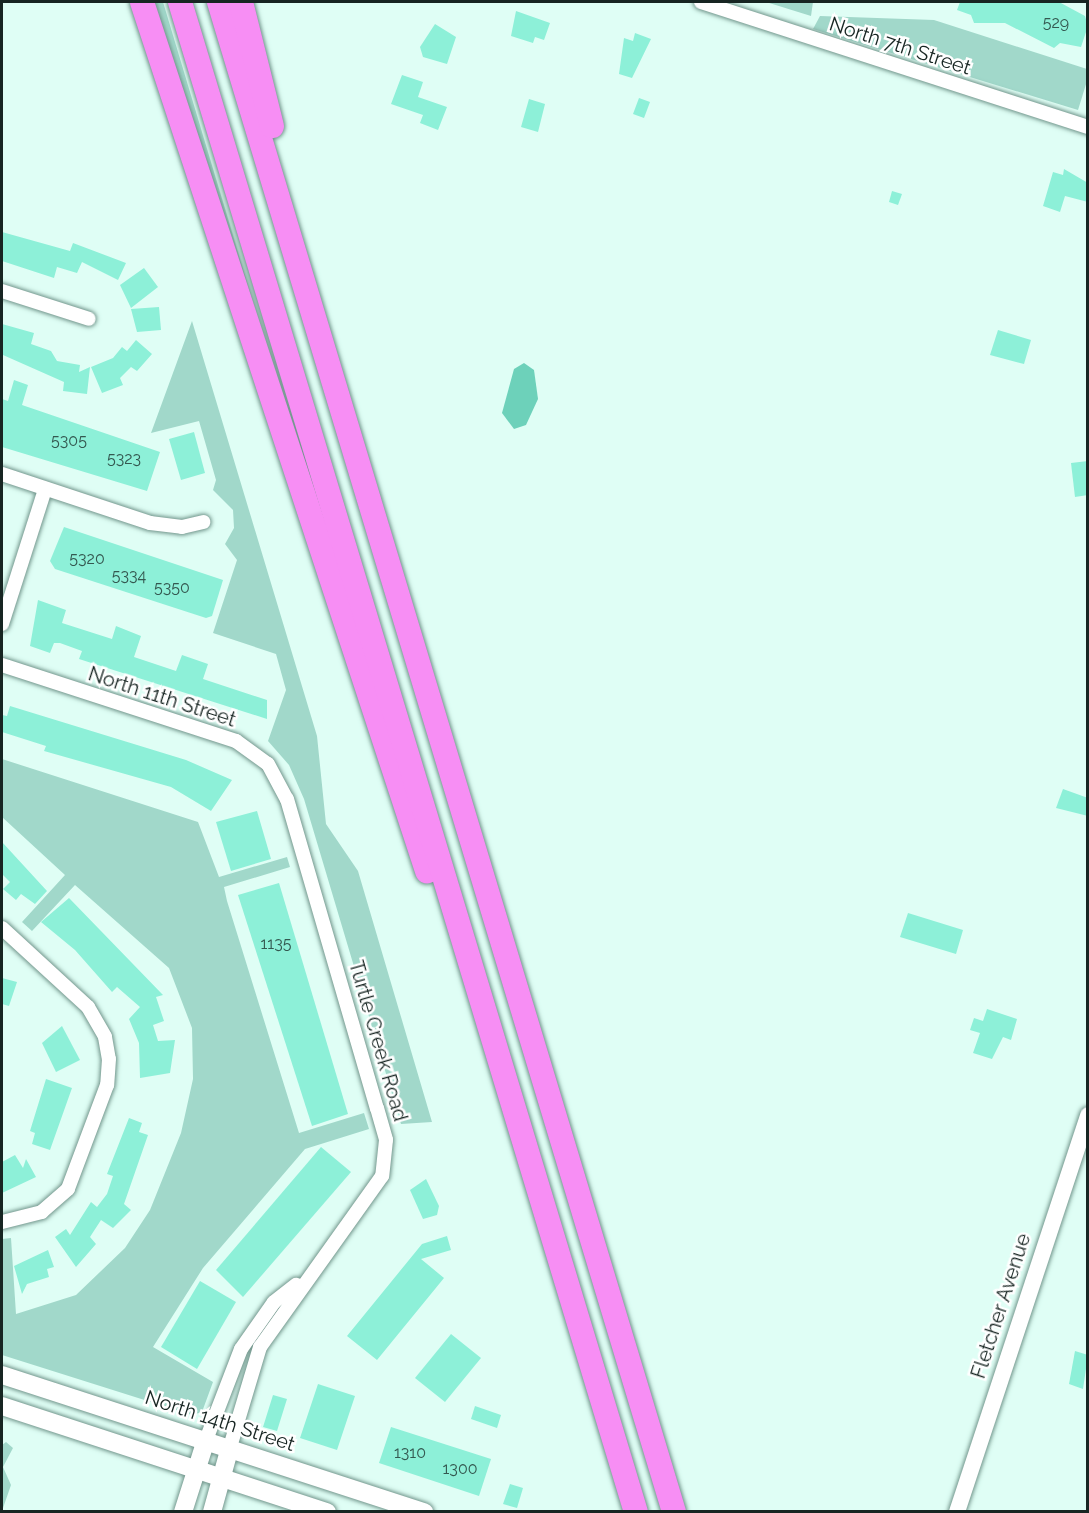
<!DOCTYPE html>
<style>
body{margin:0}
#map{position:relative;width:1089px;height:1513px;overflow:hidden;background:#dffef5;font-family:Raleway,sans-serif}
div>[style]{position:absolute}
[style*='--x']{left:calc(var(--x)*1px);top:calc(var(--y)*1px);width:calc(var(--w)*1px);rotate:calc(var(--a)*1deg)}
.green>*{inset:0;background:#a1d8ca}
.water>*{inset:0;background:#6dd1ba}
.building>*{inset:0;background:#8df0d8}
.roads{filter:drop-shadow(0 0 2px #72968c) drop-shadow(0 0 2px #72968c)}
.minor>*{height:14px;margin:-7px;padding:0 7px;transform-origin:7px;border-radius:7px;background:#fff}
.tertiary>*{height:16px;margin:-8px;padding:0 8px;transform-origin:8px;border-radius:8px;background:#fff}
.secondary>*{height:18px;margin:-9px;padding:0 9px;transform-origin:9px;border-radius:9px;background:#fff}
.motorway>*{height:24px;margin:-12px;padding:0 12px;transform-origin:12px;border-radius:12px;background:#f78ef4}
span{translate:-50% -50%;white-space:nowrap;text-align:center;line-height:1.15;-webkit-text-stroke:5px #fff;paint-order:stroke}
.number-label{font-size:16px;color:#345850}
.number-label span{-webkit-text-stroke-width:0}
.street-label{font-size:20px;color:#172522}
.frame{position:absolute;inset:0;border:3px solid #172522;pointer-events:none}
</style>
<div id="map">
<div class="green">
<div style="clip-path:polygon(153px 2px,163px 2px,297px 449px)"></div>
<div style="clip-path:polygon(766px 2px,813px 2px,811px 16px)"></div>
<div style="clip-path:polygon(820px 16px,934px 20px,1087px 69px,1087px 81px,1078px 110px,813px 29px)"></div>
<div style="clip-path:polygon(192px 321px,317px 736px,326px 824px,358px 871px,432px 1122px,401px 1124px,304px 799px,289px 765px,268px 741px,286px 690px,276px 654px,213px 633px,237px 560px,225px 544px,234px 528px,233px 510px,213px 490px,216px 480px,199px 421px,151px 433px)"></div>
<div style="clip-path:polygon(2px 759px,198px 822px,219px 877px,287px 857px,290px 867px,224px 887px,227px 901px,299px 1133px,364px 1113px,369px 1129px,305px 1149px,203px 1268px,153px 1347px,213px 1382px,202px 1412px,192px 1415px,2px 1355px,2px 1239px,11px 1238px,16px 1314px,76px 1295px,125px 1248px,150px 1210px,181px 1133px,193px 1079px,192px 1028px,169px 968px,75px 885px,32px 931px,22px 922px,65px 875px,2px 817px)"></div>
<div style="clip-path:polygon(6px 1442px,13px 1448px,3px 1467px,11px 1485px,2px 1511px,2px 1445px)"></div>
</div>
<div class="water">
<div style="clip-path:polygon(524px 363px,534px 370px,538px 399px,526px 425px,514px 429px,502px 413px,514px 369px)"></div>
</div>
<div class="building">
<div style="clip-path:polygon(960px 2px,1059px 2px,1085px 16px,1088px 26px,1081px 47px,1060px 43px,1054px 48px,1005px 23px,974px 23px,971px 15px,957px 10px)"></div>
<div style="clip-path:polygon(516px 11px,550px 23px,544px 40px,535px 37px,533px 43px,511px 36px)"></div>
<div style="clip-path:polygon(435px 24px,456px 37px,447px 64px,423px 57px,420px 47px)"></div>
<div style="clip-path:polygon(635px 33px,651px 39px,632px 78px,619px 74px,624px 38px,633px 41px)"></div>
<div style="clip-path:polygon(402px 75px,423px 82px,418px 97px,447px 107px,438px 130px,420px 123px,423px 115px,391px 104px)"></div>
<div style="clip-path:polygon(639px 98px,650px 102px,644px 118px,633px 114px)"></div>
<div style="clip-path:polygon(529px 99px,545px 104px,538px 132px,521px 127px)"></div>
<div style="clip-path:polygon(1064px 169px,1088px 183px,1088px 202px,1065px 196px,1060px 212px,1043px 206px,1053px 172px,1063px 175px)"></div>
<div style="clip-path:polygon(892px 191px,902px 194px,898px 205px,889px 202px)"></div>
<div style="clip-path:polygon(2px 232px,70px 251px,73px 243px,126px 263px,118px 280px,82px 262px,77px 273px,57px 267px,54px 278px,2px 261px)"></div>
<div style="clip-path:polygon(144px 268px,158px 287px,131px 308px,120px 285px)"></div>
<div style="clip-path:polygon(159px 307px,161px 330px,137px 332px,131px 309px)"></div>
<div style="clip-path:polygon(2px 324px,34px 333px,31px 344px,51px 351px,57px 361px,80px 365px,79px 372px,90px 367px,87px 394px,63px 391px,64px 382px,3px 355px)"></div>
<div style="clip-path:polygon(998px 330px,1031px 340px,1024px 364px,990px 355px)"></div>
<div style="clip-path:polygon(136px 340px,152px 354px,137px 371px,131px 367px,120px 378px,123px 385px,102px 393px,91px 367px,113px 358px,122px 347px,127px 351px)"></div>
<div style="clip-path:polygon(14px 380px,28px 385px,22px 405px,160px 452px,147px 491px,2px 447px,2px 399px,8px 401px)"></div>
<div style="clip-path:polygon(194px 432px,205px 473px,181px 480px,169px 439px)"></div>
<div style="clip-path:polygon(1088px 461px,1088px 495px,1075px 497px,1071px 463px)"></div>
<div style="clip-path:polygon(64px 527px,223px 580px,212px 616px,206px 618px,55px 569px,50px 561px)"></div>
<div style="clip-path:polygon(38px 600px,66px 610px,62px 623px,112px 639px,116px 626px,141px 636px,134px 657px,176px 671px,182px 655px,208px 664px,203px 679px,267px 700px,267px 719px,79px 659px,82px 651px,60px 643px,54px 643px,50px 653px,30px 646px)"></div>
<div style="clip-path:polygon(10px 706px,186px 760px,232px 780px,211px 811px,171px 787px,44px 751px,46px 746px,2px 732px,2px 715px,7px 716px)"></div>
<div style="clip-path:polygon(1063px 789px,1088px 798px,1088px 816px,1056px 808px)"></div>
<div style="clip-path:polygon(257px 811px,271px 859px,231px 871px,216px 822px)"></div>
<div style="clip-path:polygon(2px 842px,47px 891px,35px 904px,21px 894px,16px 900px,3px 889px,10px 882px,2px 874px)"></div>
<div style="clip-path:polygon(279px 883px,348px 1114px,312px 1126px,238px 895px)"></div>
<div style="clip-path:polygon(69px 898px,163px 995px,156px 997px,164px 1021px,153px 1025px,158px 1041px,175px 1040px,170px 1073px,140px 1078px,139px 1043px,129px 1019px,140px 1007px,117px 987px,112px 992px,75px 950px,41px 922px)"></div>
<div style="clip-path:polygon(908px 913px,963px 930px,956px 954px,900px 937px)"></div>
<div style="clip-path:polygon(2px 978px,17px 982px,9px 1006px,2px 1004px)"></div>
<div style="clip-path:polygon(987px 1009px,1017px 1019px,1011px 1040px,1003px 1037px,992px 1059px,973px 1053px,980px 1033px,970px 1030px,974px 1018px,983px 1021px)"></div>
<div style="clip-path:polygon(62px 1026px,80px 1060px,56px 1072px,42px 1043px)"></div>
<div style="clip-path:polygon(46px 1079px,72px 1088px,50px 1150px,32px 1144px,35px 1133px,30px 1131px)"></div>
<div style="clip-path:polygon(129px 1118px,142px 1123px,139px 1132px,148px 1135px,124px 1204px,131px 1210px,113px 1228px,101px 1220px,90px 1237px,96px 1244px,76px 1267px,55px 1237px,66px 1229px,70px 1235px,91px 1202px,97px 1207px,107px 1194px,113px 1176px,107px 1174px)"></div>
<div style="clip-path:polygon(321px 1147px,351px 1172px,243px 1297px,216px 1270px)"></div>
<div style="clip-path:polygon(15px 1155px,23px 1168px,26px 1159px,36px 1177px,2px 1193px,2px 1162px)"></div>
<div style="clip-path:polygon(426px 1179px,439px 1206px,437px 1215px,423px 1219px,410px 1190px)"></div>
<div style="clip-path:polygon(447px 1236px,451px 1250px,421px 1259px,444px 1278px,377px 1360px,347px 1336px,422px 1244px)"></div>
<div style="clip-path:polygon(48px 1250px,54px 1267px,47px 1269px,49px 1277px,27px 1284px,22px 1294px,14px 1266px)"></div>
<div style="clip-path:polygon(200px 1281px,236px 1302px,197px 1369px,161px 1347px)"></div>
<div style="clip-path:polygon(451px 1334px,481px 1358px,445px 1402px,415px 1378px)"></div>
<div style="clip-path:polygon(1075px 1351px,1088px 1355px,1083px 1389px,1069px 1384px)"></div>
<div style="clip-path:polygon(318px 1384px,355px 1396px,337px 1450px,300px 1438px)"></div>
<div style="clip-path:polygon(273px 1395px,287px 1399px,277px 1431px,263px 1427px)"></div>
<div style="clip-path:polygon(475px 1406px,501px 1415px,497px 1428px,471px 1419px)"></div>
<div style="clip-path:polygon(391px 1427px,491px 1459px,479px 1496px,379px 1463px)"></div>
<div style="clip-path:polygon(510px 1484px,523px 1488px,517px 1508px,503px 1504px)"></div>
</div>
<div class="roads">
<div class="minor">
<div style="--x:701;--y:2;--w:407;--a:17.9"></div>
<div style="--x:2;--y:291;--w:91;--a:17.8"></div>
<div style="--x:2;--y:474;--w:156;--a:18.3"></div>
<div style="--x:150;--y:523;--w:32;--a:7"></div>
<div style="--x:182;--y:527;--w:22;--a:-13"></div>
<div style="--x:2;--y:624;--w:142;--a:-72.3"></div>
<div style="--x:2;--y:665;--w:246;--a:18"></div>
<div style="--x:236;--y:741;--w:39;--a:36"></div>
<div style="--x:268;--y:764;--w:40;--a:62"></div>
<div style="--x:287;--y:799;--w:322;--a:73.8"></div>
<div style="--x:377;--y:1108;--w:33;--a:74"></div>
<div style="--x:386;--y:1140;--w:36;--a:96"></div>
<div style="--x:382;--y:1176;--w:210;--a:125.5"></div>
<div style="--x:260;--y:1347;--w:104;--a:106.7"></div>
<div style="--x:2;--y:928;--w:117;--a:42.6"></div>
<div style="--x:88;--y:1007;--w:34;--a:60"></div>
<div style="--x:105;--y:1037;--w:22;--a:80"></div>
<div style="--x:109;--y:1059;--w:26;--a:94"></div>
<div style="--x:107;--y:1085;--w:111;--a:110.6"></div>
<div style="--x:68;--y:1189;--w:35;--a:139"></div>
<div style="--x:42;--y:1212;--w:41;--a:166"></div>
<div style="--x:206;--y:1440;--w:97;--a:-69"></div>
<div style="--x:241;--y:1349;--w:57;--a:-54.9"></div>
<div style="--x:274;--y:1302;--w:28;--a:-38"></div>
</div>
<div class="tertiary">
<div style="--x:957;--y:1512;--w:418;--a:-71.7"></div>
</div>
<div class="secondary">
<div style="--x:2;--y:1375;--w:444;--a:18"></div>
<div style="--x:2;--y:1406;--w:342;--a:18.1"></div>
<div style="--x:183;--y:1512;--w:76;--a:-72.3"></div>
<div style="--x:212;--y:1512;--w:67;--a:-74.5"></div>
</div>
<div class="motorway">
<div style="--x:142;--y:2;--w:915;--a:71.84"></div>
<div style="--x:180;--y:2;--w:1577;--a:73.2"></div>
<div style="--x:219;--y:2;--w:1577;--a:73.23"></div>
<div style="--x:241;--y:2;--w:128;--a:76"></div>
</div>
</div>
<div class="number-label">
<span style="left:1056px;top:23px">529</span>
<span style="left:69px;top:441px">5305</span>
<span style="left:124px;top:459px">5323</span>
<span style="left:87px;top:559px">5320</span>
<span style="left:129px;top:576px">5334</span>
<span style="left:172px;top:588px">5350</span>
<span style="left:276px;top:944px">1135</span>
<span style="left:410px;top:1453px">1310</span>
<span style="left:460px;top:1469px">1300</span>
</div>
<div class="street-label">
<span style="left:900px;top:46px;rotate:18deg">North 7th Street</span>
<span style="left:162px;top:697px;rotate:18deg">North 11th Street</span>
<span style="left:378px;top:1041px;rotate:74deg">Turtle Creek Road</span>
<span style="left:1001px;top:1306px;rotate:-72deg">Fletcher Avenue</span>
<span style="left:220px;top:1421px;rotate:18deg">North 14th Street</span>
</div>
<div class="frame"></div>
</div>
